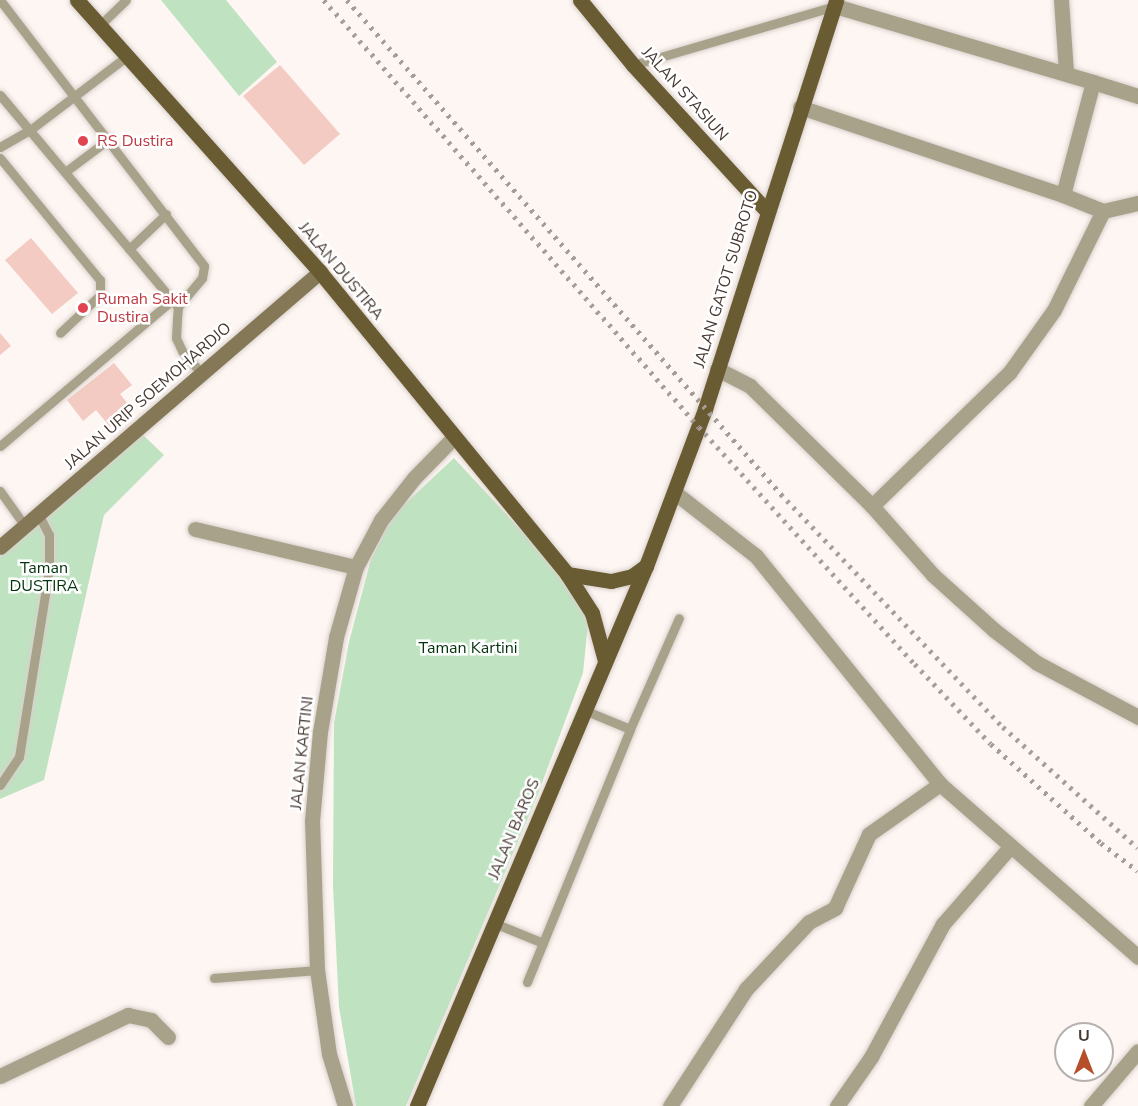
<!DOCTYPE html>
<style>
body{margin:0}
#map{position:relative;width:1138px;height:1106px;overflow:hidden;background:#fdf6f2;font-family:"Nunito Sans",sans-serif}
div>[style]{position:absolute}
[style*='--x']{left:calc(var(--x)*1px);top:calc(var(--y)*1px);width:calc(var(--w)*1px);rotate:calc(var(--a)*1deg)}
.green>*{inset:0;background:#bfe3c1}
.building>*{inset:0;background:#f3cbc2}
.roads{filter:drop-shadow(0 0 2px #d9d0cc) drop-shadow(0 0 2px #d9d0cc)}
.service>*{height:9px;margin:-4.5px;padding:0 4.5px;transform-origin:4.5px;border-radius:4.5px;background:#a9a28b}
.minor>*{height:15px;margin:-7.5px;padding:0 7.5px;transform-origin:7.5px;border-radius:7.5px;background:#a9a28b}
.secondary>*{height:15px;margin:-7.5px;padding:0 7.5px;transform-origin:7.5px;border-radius:7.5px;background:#847857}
.primary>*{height:15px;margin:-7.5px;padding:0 7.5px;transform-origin:7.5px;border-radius:7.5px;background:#695b32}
.rail>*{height:4.5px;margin-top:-2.25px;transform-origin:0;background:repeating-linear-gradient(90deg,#a79c97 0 3px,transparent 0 9px)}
.dots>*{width:16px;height:16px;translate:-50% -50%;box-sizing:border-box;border:3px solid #fff;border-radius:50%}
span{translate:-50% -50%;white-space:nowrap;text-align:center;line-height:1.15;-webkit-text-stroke:5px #fff;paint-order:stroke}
.street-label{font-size:16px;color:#473832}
.health-label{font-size:16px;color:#be3a42}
.left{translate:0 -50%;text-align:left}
.park-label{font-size:16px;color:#03340e}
.north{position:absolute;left:1054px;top:1022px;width:60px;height:60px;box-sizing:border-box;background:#fff;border:2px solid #b5afad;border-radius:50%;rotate:0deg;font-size:16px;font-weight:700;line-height:24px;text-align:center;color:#473832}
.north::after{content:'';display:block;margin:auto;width:21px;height:27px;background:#b54e29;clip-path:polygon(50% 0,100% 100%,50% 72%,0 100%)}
</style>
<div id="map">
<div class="green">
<div style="clip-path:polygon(161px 0,226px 0,277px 62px,239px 96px)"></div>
<div style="clip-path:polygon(141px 433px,164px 455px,104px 515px,44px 780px,0 799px,0 557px)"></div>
<div style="clip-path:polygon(454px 458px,557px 569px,577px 596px,588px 623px,583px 673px,536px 799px,406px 1106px,356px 1106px,339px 1007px,333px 886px,334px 723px,349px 642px,371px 559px,393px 515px)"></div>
</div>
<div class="building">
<div style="clip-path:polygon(280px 65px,340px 134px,304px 165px,243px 96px)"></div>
<div style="clip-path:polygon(31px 238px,78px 293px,52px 314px,5px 260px)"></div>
<div style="clip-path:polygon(0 333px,11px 346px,0 355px)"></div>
<div style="clip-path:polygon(114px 363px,132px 385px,120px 394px,132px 409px,110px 427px,96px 410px,83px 421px,67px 400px)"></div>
</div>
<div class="roads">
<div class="service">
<div style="--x:0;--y:0;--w:335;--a:52.5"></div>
<div style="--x:204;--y:266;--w:12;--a:99"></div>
<div style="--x:202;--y:278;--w:38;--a:130"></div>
<div style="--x:178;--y:307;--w:12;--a:95"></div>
<div style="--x:177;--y:319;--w:19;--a:93"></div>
<div style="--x:176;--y:338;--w:14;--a:65"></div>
<div style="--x:182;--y:351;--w:29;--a:49"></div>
<div style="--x:100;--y:25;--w:36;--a:-44"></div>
<div style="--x:633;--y:65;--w:210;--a:-16.3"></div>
<div style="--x:0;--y:95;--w:277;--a:50"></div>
<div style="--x:0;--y:147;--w:34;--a:-30"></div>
<div style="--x:30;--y:130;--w:122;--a:-37.3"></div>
<div style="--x:0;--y:158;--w:158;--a:50.7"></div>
<div style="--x:100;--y:280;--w:15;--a:90"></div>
<div style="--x:100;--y:295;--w:55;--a:136.5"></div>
<div style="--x:65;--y:172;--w:55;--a:-36.9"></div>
<div style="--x:129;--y:249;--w:51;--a:-43.4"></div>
<div style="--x:0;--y:446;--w:226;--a:-40.3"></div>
<div style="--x:0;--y:491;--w:43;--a:54.5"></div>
<div style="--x:630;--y:729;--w:121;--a:-66.2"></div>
<div style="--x:0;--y:785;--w:34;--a:-56"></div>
<div style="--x:19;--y:757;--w:190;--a:-80.9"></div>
<div style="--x:49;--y:569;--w:34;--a:-90"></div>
<div style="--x:49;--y:535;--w:22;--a:-117"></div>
<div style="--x:494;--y:923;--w:53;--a:22.2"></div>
<div style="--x:214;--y:978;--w:103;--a:-4.4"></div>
<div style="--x:527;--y:982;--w:273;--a:-67.8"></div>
<div style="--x:630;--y:729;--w:50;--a:-157.6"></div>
</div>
<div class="minor">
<div style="--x:1061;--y:0;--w:72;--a:86"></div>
<div style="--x:835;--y:6;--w:269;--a:16.4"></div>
<div style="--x:1093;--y:82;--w:117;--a:104.9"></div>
<div style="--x:1063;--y:195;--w:43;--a:21.8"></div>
<div style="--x:1103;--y:211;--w:36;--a:-13"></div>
<div style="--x:1093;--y:82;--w:47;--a:17.3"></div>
<div style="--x:800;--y:107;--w:277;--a:18.5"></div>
<div style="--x:717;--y:369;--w:37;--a:27"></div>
<div style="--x:750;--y:386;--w:171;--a:44.5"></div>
<div style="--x:872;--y:506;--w:92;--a:48.5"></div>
<div style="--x:933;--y:575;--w:82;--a:42"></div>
<div style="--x:994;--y:630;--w:54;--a:37.5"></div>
<div style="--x:1037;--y:663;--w:115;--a:28.1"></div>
<div style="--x:674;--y:492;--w:104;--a:38"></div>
<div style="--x:756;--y:556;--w:293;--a:51.1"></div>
<div style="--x:940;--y:784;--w:263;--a:41.1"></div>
<div style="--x:872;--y:506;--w:191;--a:-44.2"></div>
<div style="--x:1009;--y:373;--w:77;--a:-54.5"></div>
<div style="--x:1054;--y:310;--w:110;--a:-63.7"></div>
<div style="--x:195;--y:529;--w:165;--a:13.3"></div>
<div style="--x:0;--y:1076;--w:142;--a:-25.5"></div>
<div style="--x:128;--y:1015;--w:24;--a:12"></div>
<div style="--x:151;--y:1020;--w:24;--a:45"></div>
<div style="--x:345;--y:1106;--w:54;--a:-107.1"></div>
<div style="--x:329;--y:1054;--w:85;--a:-98.1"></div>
<div style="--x:317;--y:970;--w:149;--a:-91.9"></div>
<div style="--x:312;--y:821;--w:89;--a:-84.9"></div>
<div style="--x:320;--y:732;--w:96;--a:-80.4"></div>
<div style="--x:336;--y:637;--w:73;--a:-74.1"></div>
<div style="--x:356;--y:567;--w:53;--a:-62"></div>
<div style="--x:381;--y:520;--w:53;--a:-51.8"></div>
<div style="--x:414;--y:478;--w:56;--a:-45.7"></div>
<div style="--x:670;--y:1106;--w:140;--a:-57"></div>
<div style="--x:746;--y:989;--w:92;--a:-46.8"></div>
<div style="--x:809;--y:922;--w:30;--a:-28"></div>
<div style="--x:835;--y:908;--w:81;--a:-65.3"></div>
<div style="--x:869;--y:834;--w:87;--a:-35.2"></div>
<div style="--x:837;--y:1106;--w:60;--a:-55.2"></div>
<div style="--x:871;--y:1057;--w:151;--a:-61.6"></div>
<div style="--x:943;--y:924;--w:101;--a:-49"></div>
<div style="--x:1091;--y:1106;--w:72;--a:-49.5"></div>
</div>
<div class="secondary">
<div style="--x:0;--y:547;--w:422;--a:-40.7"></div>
</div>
<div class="primary">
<div style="--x:77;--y:0;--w:365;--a:48.2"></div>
<div style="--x:320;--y:272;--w:390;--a:50.7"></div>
<div style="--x:567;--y:574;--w:46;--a:57.3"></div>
<div style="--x:592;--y:613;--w:50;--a:74.8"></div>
<div style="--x:580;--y:0;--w:84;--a:50.8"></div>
<div style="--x:633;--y:65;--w:197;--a:47.5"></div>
<div style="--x:567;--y:574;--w:45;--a:9"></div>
<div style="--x:611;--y:581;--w:22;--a:-13"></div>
<div style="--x:632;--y:576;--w:17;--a:-36"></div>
<div style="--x:417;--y:1106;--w:587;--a:-67.02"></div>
<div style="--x:646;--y:566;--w:168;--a:-69.4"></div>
<div style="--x:705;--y:409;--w:429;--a:-72.2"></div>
</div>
</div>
<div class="rail">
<div style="--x:324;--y:0;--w:568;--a:48.71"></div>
<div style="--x:699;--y:427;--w:321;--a:47.7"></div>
<div style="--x:915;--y:664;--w:110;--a:46.5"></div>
<div style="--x:991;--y:744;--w:148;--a:42"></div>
<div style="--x:1101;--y:843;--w:46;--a:37.1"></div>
<div style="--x:347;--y:0;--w:658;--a:48.7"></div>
<div style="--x:781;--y:494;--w:322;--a:46.4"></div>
<div style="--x:1003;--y:727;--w:181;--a:41.9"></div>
</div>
<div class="dots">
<div style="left:83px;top:141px;background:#e0444e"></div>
<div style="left:83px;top:308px;background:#e0444e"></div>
</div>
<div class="street-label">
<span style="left:685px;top:94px;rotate:48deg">JALAN STASIUN</span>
<span style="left:341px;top:271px;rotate:50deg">JALAN DUSTIRA</span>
<span style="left:726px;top:279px;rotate:-73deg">JALAN GATOT SUBROTO</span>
<span style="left:148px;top:396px;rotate:-41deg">JALAN URIP SOEMOHARDJO</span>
<span style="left:302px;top:753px;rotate:-84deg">JALAN KARTINI</span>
<span style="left:514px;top:829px;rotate:-67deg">JALAN BAROS</span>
</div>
<div class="health-label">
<span class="left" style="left:97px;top:141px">RS Dustira</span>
<span class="left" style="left:97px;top:308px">Rumah Sakit<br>Dustira</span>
</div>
<div class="park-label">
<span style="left:44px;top:577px">Taman<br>DUSTIRA</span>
<span style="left:468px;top:648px">Taman Kartini</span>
</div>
<div class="north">U</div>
</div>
